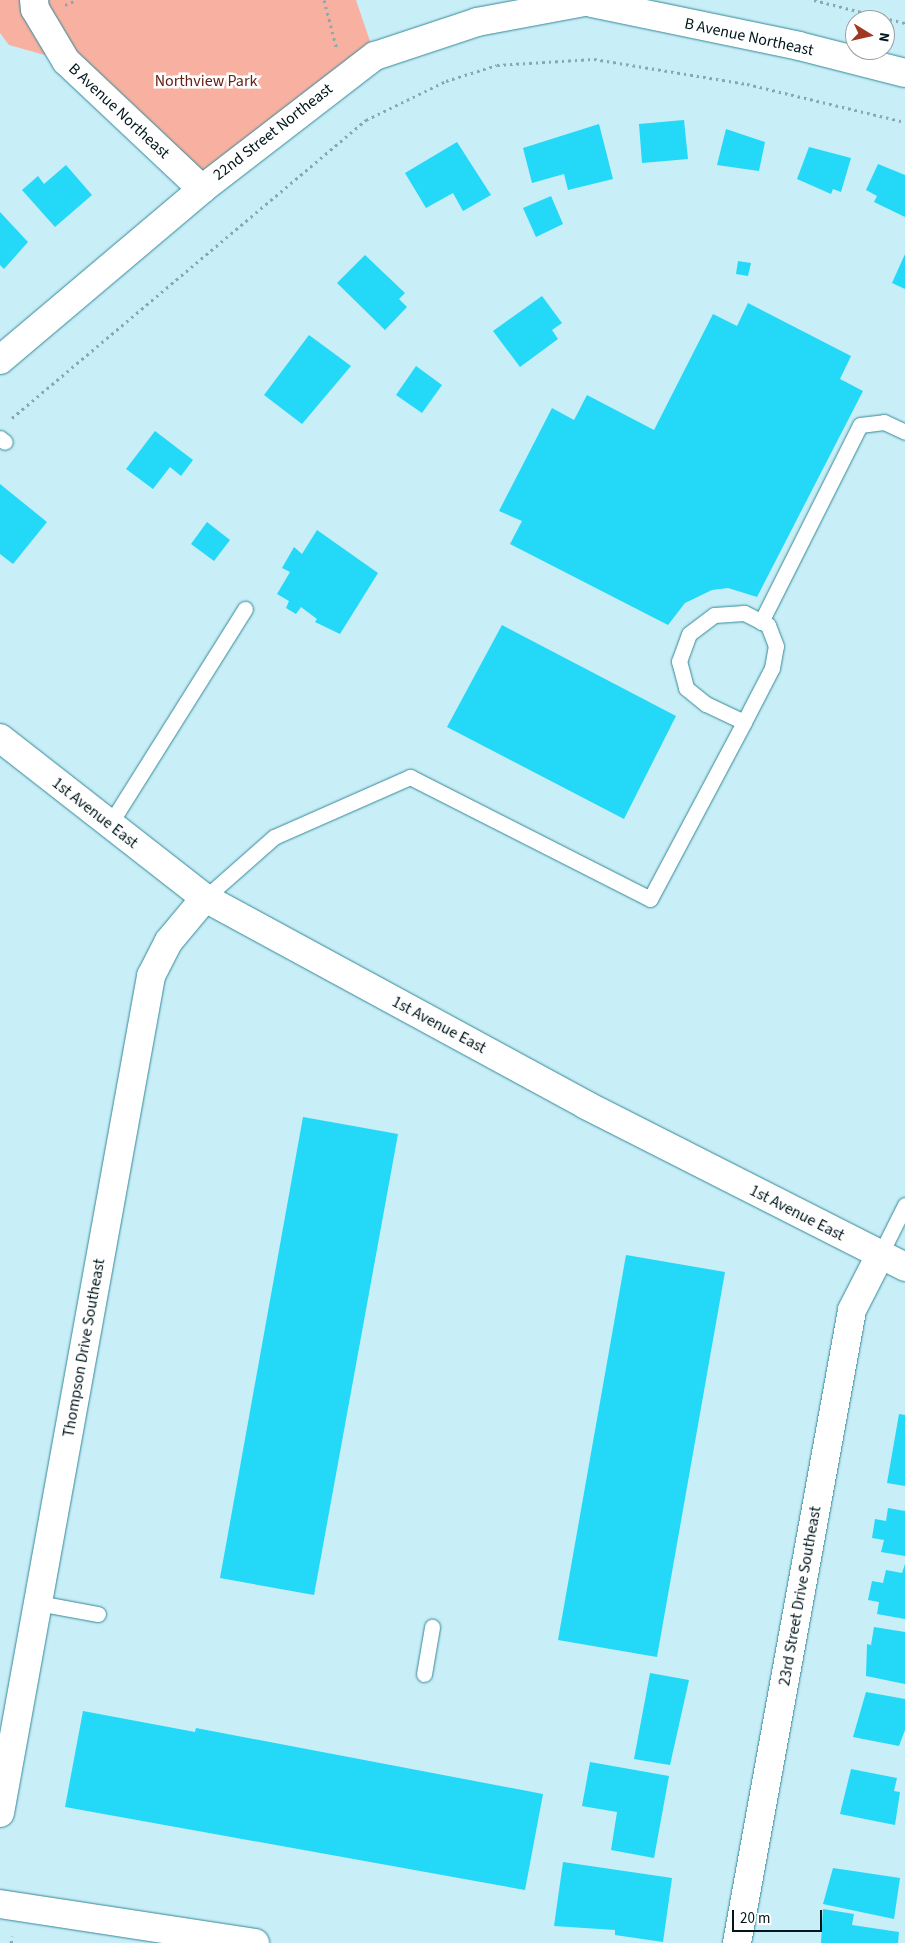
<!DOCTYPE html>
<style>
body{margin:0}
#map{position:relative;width:905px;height:1943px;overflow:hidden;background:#c8eef7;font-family:"Source Sans 3",sans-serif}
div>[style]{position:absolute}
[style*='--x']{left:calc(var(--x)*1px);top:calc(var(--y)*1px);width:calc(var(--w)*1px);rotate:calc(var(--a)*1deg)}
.green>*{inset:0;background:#f8b1a1}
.building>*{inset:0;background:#24d8f7}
.path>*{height:3px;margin-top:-1.5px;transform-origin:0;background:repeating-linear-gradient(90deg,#88a9b1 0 2.5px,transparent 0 6.5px)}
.roads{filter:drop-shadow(0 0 1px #389) drop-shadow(0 0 1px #389)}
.lane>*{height:15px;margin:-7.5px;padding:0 7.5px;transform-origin:7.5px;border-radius:7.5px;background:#fff}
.street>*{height:28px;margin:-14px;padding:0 14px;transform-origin:14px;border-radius:14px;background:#fff}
.primary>*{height:28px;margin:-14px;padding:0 14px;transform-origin:14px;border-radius:14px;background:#fff}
span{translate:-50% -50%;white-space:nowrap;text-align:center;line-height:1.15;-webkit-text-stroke:5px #fff;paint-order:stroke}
.street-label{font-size:16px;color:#01161b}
.park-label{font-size:16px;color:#652214}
.north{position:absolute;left:845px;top:10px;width:50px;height:50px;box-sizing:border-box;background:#fff;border:1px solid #99a2a4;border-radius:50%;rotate:99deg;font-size:14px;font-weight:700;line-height:20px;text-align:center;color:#01161b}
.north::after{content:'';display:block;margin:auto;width:18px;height:22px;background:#a03721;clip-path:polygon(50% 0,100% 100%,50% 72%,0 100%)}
.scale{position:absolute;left:732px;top:1910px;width:90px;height:22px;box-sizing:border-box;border:2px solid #01161b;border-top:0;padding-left:6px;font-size:15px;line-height:18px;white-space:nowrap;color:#01161b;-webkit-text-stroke:4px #fff;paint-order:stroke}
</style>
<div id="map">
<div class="green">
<div style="clip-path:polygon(0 0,356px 0,375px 56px,202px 189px,66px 61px,9px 45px,0 33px)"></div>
</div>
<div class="building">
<div style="clip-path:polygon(684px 120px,688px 159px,642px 163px,639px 124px)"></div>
<div style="clip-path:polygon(599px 124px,613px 179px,568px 190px,564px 174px,532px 183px,523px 148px)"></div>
<div style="clip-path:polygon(726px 129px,765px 142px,759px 171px,717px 165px)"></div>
<div style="clip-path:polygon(457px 142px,491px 195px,463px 211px,453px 193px,426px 208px,405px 173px)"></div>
<div style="clip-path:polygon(809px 147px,851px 158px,841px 192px,833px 189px,831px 194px,797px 179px)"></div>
<div style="clip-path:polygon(878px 164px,905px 175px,905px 217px,874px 202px,877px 196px,866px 190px)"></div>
<div style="clip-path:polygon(66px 165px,92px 195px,55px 227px,22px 190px,38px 176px,44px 184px)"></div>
<div style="clip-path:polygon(551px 196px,563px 224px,536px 237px,523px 208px)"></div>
<div style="clip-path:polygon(0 212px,28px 242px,4px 269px,0 265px)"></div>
<div style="clip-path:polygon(905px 254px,905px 289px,892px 283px)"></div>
<div style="clip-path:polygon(365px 255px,405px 293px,399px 299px,407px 307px,385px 330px,337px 283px)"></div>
<div style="clip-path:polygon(738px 261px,751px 263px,748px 276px,736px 274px)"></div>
<div style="clip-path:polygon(542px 296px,562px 323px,552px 330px,558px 339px,520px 367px,493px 331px)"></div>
<div style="clip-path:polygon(748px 303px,851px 356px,840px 379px,863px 391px,757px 597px,728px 588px,712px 590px,685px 603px,668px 625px,510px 544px,522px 521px,499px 511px,552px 408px,574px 420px,587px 395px,654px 430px,713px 314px,737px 326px)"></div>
<div style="clip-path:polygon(309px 335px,351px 366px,302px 424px,264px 395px)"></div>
<div style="clip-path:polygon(416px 366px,442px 385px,422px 413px,396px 395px)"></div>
<div style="clip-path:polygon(155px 431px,193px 460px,181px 476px,170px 467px,153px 489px,126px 469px)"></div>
<div style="clip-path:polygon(0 484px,47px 522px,13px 564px,0 554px)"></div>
<div style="clip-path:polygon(207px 522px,230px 540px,214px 561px,191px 544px)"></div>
<div style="clip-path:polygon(317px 530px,378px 573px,340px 634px,315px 622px,317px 619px,301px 607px,296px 614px,286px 608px,289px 601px,277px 594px,290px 572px,282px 568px,294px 547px,302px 554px)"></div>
<div style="clip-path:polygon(502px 625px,676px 716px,624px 819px,447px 727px)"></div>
<div style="clip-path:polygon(303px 1117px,398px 1134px,314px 1595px,220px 1578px)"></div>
<div style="clip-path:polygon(626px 1255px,725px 1272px,657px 1657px,558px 1640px)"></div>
<div style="clip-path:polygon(899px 1414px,905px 1415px,905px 1486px,887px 1483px)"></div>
<div style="clip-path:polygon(888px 1508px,905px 1511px,905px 1556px,881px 1552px,884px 1540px,872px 1538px,875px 1519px,886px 1521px)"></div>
<div style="clip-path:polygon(905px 1564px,905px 1619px,877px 1614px,879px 1602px,868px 1600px,872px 1581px,883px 1583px,886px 1570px,902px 1573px)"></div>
<div style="clip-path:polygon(874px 1627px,905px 1632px,905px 1684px,866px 1676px,867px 1644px,871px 1645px)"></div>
<div style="clip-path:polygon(650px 1673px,689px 1680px,670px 1765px,634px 1759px)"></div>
<div style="clip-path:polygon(866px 1692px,905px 1699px,905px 1730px,899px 1746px,853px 1737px)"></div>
<div style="clip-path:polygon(83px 1711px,195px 1732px,196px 1728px,543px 1794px,525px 1890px,65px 1807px)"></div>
<div style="clip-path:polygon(590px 1762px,669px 1776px,654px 1858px,611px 1850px,617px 1812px,582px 1806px)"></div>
<div style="clip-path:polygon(851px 1769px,897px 1778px,894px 1791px,900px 1792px,895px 1825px,840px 1814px)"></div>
<div style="clip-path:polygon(563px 1862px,672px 1878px,663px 1942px,615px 1935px,615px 1930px,554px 1926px)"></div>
<div style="clip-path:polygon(833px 1868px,900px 1878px,894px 1919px,823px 1904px)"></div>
<div style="clip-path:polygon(823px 1909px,854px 1914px,852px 1925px,899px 1932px,898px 1943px,821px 1943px)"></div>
</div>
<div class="path">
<div style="--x:324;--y:0;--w:52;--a:75.4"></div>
<div style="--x:814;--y:0;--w:94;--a:14.2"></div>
<div style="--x:65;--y:5;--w:12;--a:-24"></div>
<div style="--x:12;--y:418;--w:463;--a:-40.1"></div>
<div style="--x:366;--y:120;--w:89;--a:-26"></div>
<div style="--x:446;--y:81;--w:53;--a:-17.4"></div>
<div style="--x:497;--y:65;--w:97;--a:-3.5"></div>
<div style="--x:594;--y:59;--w:155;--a:9.3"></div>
<div style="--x:747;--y:84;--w:163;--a:13.5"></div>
<div style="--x:11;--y:1943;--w:7;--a:-74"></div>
</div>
<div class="roads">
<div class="lane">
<div style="--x:0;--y:438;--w:6;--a:39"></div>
<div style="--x:761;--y:622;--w:220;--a:-63.3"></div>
<div style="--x:860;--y:425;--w:24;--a:-7"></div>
<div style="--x:884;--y:422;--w:23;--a:25"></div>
<div style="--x:110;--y:824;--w:254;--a:-57.9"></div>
<div style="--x:205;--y:898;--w:92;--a:-41.5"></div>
<div style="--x:274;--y:837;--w:149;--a:-23.8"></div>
<div style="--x:410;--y:777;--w:269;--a:26.9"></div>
<div style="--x:650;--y:899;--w:200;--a:-62"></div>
<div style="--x:744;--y:722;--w:61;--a:-62.6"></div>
<div style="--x:772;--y:668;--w:22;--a:-80"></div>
<div style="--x:776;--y:646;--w:22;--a:-111"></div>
<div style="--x:768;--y:625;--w:27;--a:-153"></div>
<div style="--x:744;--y:613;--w:30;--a:176"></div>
<div style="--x:714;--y:615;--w:31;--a:143"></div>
<div style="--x:689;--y:634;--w:29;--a:110"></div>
<div style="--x:679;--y:661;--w:28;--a:75"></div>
<div style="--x:686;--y:688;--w:26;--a:39"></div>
<div style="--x:706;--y:704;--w:42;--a:25.3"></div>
<div style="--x:880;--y:1255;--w:56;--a:-63.4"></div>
<div style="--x:38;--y:1603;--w:61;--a:10.4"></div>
<div style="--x:424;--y:1674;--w:48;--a:-80.3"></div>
</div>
<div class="street">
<div style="--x:34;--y:0;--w:9;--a:84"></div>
<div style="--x:35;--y:9;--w:61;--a:59.2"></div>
<div style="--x:66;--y:61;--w:187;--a:43.3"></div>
<div style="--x:592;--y:3;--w:211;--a:11.7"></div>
<div style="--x:799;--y:46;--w:109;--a:14.3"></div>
<div style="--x:0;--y:360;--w:265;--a:-40.2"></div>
<div style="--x:202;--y:189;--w:218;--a:-37.6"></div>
<div style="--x:375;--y:56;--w:108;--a:-18.4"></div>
<div style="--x:477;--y:22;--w:120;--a:-10.6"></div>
<div style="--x:0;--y:1813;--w:851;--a:-79.77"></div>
<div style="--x:151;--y:976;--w:39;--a:-63"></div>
<div style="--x:169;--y:941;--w:56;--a:-50.1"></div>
<div style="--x:0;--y:1904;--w:258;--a:8.7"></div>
<div style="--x:737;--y:1943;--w:643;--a:-79.7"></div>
<div style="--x:852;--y:1310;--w:62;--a:-63"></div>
</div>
<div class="primary">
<div style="--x:0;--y:738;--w:260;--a:38"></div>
<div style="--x:205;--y:898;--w:434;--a:28.5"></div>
<div style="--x:586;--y:1105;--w:358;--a:26.9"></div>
</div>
</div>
<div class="street-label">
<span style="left:749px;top:37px;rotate:12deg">B Avenue Northeast</span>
<span style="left:119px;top:111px;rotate:43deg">B Avenue Northeast</span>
<span style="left:273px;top:132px;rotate:-38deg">22nd Street Northeast</span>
<span style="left:95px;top:813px;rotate:38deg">1st Avenue East</span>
<span style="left:439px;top:1025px;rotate:28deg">1st Avenue East</span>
<span style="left:797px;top:1213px;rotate:27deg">1st Avenue East</span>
<span style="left:84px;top:1348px;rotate:-80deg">Thompson Drive Southeast</span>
<span style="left:800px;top:1596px;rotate:-80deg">23rd Street Drive Southeast</span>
</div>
<div class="park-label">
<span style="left:206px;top:81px">Northview Park</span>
</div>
<div class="north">N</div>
<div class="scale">20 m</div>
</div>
